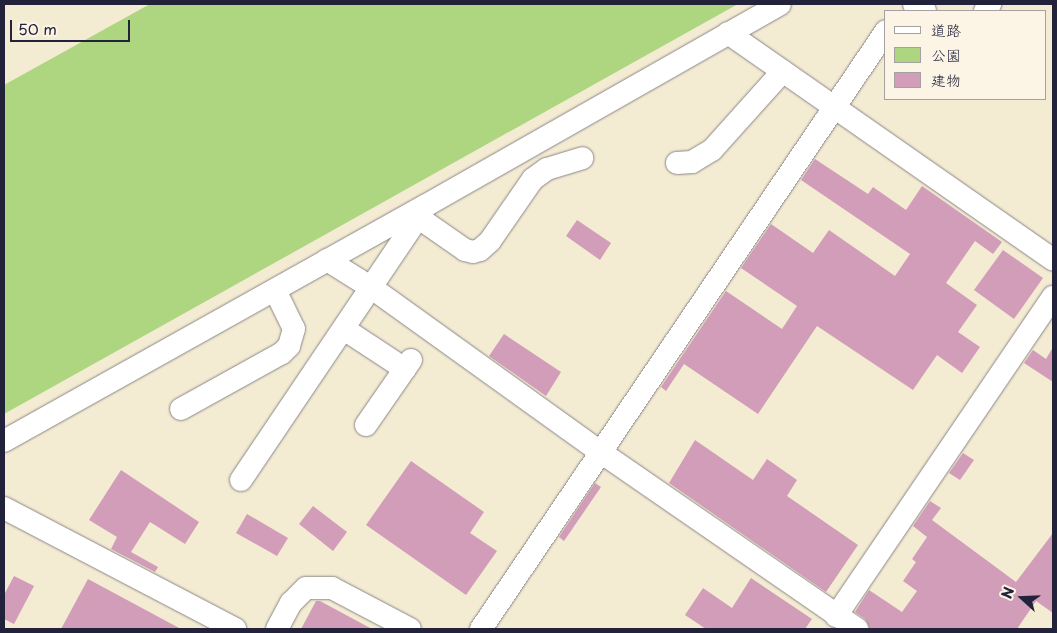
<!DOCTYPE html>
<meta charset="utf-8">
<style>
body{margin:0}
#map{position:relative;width:1057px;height:633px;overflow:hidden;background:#f4ebd3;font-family:"Playpen Sans","Klee One",sans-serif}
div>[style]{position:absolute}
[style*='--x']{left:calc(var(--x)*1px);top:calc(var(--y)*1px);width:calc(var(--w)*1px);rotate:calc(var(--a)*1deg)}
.green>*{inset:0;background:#aed681}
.building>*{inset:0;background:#d29db9}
.roads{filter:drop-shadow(0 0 1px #8b8687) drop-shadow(0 0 1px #8b8687)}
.minor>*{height:22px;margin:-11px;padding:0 11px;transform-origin:11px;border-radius:11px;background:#fff}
span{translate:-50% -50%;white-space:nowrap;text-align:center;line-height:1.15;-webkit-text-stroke:5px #fcf5e5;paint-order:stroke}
.frame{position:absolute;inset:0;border:5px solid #22223b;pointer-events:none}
.legend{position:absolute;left:884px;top:10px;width:162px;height:90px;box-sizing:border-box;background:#fcf5e5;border:1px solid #a5a1a1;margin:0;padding:6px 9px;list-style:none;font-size:15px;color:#22223b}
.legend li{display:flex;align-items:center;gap:10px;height:25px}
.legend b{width:25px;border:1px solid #a5a1a1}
.north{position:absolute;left:997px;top:573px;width:50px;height:50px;-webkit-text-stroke:4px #fcf5e5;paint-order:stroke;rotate:290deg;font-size:14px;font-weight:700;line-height:20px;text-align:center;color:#22223b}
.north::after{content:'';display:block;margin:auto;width:18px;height:22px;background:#22223b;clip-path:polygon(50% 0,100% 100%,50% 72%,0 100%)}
.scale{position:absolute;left:10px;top:20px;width:120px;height:22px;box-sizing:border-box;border:2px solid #22223b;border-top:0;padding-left:6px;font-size:15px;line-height:18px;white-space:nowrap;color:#22223b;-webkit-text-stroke:4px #fcf5e5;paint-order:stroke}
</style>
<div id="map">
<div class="green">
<div style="clip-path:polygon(150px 4px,738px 4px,4px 414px,4px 85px)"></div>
</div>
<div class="building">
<div style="clip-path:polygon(815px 159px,868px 194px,873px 187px,906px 210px,922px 186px,1002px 242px,993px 254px,975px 241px,946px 283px,977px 305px,958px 332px,980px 347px,962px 373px,937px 355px,913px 390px,817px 326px,758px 414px,684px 364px,666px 391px,661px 387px,726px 291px,782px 329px,797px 306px,741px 268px,771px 224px,813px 253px,829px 230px,895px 276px,910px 254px,801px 180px)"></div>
<div style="clip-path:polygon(577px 220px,611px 243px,600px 260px,566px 236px)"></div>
<div style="clip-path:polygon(1003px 250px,1043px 278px,1014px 319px,974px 290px)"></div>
<div style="clip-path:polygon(504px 334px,561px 372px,546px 396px,489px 356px)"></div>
<div style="clip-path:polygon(1053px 347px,1053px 382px,1024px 363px,1033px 350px,1046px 359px)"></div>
<div style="clip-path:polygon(695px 440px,753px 480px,767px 459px,797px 480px,787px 496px,858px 545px,826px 592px,669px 483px)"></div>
<div style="clip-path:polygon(963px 453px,974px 460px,960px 480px,949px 473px)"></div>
<div style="clip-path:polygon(411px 461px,484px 512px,470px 533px,497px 551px,466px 595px,366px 525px)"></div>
<div style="clip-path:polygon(121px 470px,199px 522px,185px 544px,150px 522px,131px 552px,158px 567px,155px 572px,111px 549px,117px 537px,89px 520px)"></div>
<div style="clip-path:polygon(595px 483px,601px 487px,564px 541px,559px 537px)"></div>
<div style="clip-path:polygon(930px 501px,941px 508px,932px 520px,1016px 582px,1053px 533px,1053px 613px,1036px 601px,1017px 629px,870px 629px,865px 619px,855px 612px,869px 590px,902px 612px,917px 591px,903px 581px,916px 562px,912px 559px,927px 537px,913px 526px)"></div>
<div style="clip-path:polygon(313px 506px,347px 532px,333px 551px,299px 524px)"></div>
<div style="clip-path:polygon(247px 514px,288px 538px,277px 556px,236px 533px)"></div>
<div style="clip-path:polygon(14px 576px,34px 586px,14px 624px,4px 619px,4px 595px)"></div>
<div style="clip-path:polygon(751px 578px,812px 619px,805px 629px,706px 629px,685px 615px,703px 588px,732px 608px)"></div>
<div style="clip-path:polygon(88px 579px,181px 629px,61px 629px)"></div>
<div style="clip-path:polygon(316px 601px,320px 601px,372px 629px,301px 629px)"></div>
</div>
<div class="roads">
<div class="minor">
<div style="--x:914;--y:4;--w:13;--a:32"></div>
<div style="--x:985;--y:11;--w:9;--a:-54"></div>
<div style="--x:728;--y:33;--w:396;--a:34.9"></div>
<div style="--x:677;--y:163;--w:15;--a:-4"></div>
<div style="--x:692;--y:162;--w:23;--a:-31"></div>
<div style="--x:712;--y:150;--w:106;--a:-48.1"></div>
<div style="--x:419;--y:218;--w:56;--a:34.8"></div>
<div style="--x:465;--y:250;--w:8;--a:14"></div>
<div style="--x:473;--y:252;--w:7;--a:-16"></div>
<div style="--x:480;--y:250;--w:13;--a:-42"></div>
<div style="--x:490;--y:241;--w:75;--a:-55.3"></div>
<div style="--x:533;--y:179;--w:17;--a:-36"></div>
<div style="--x:547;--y:169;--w:37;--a:-17"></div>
<div style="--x:327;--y:260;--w:53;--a:31.9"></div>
<div style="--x:372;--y:288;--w:283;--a:35.7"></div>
<div style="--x:602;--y:453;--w:310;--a:34.6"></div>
<div style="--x:344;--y:329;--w:73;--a:33.3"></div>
<div style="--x:181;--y:409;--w:115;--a:-29"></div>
<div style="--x:282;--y:353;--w:10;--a:-45"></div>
<div style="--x:289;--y:346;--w:18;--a:-74"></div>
<div style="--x:294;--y:329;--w:43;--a:-116"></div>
<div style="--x:366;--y:425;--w:79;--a:-55.3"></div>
<div style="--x:4;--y:441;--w:482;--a:-29.2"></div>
<div style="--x:425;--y:206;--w:408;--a:-29.6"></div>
<div style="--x:241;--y:480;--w:329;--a:-56"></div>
<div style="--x:4;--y:508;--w:261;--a:27.6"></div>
<div style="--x:836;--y:616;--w:386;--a:-55.8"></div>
<div style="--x:277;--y:629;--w:30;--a:-62"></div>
<div style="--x:291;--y:603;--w:21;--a:-45"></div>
<div style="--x:306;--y:588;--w:26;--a:0"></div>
<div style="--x:332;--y:588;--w:88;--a:27.7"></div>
<div style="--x:481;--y:629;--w:722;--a:-55.89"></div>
</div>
</div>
<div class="frame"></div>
<ul class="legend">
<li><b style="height:6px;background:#fff"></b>道路</li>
<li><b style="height:14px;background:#aed681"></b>公園</li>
<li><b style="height:14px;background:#d29db9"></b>建物</li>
</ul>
<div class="north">N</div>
<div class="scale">50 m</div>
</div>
